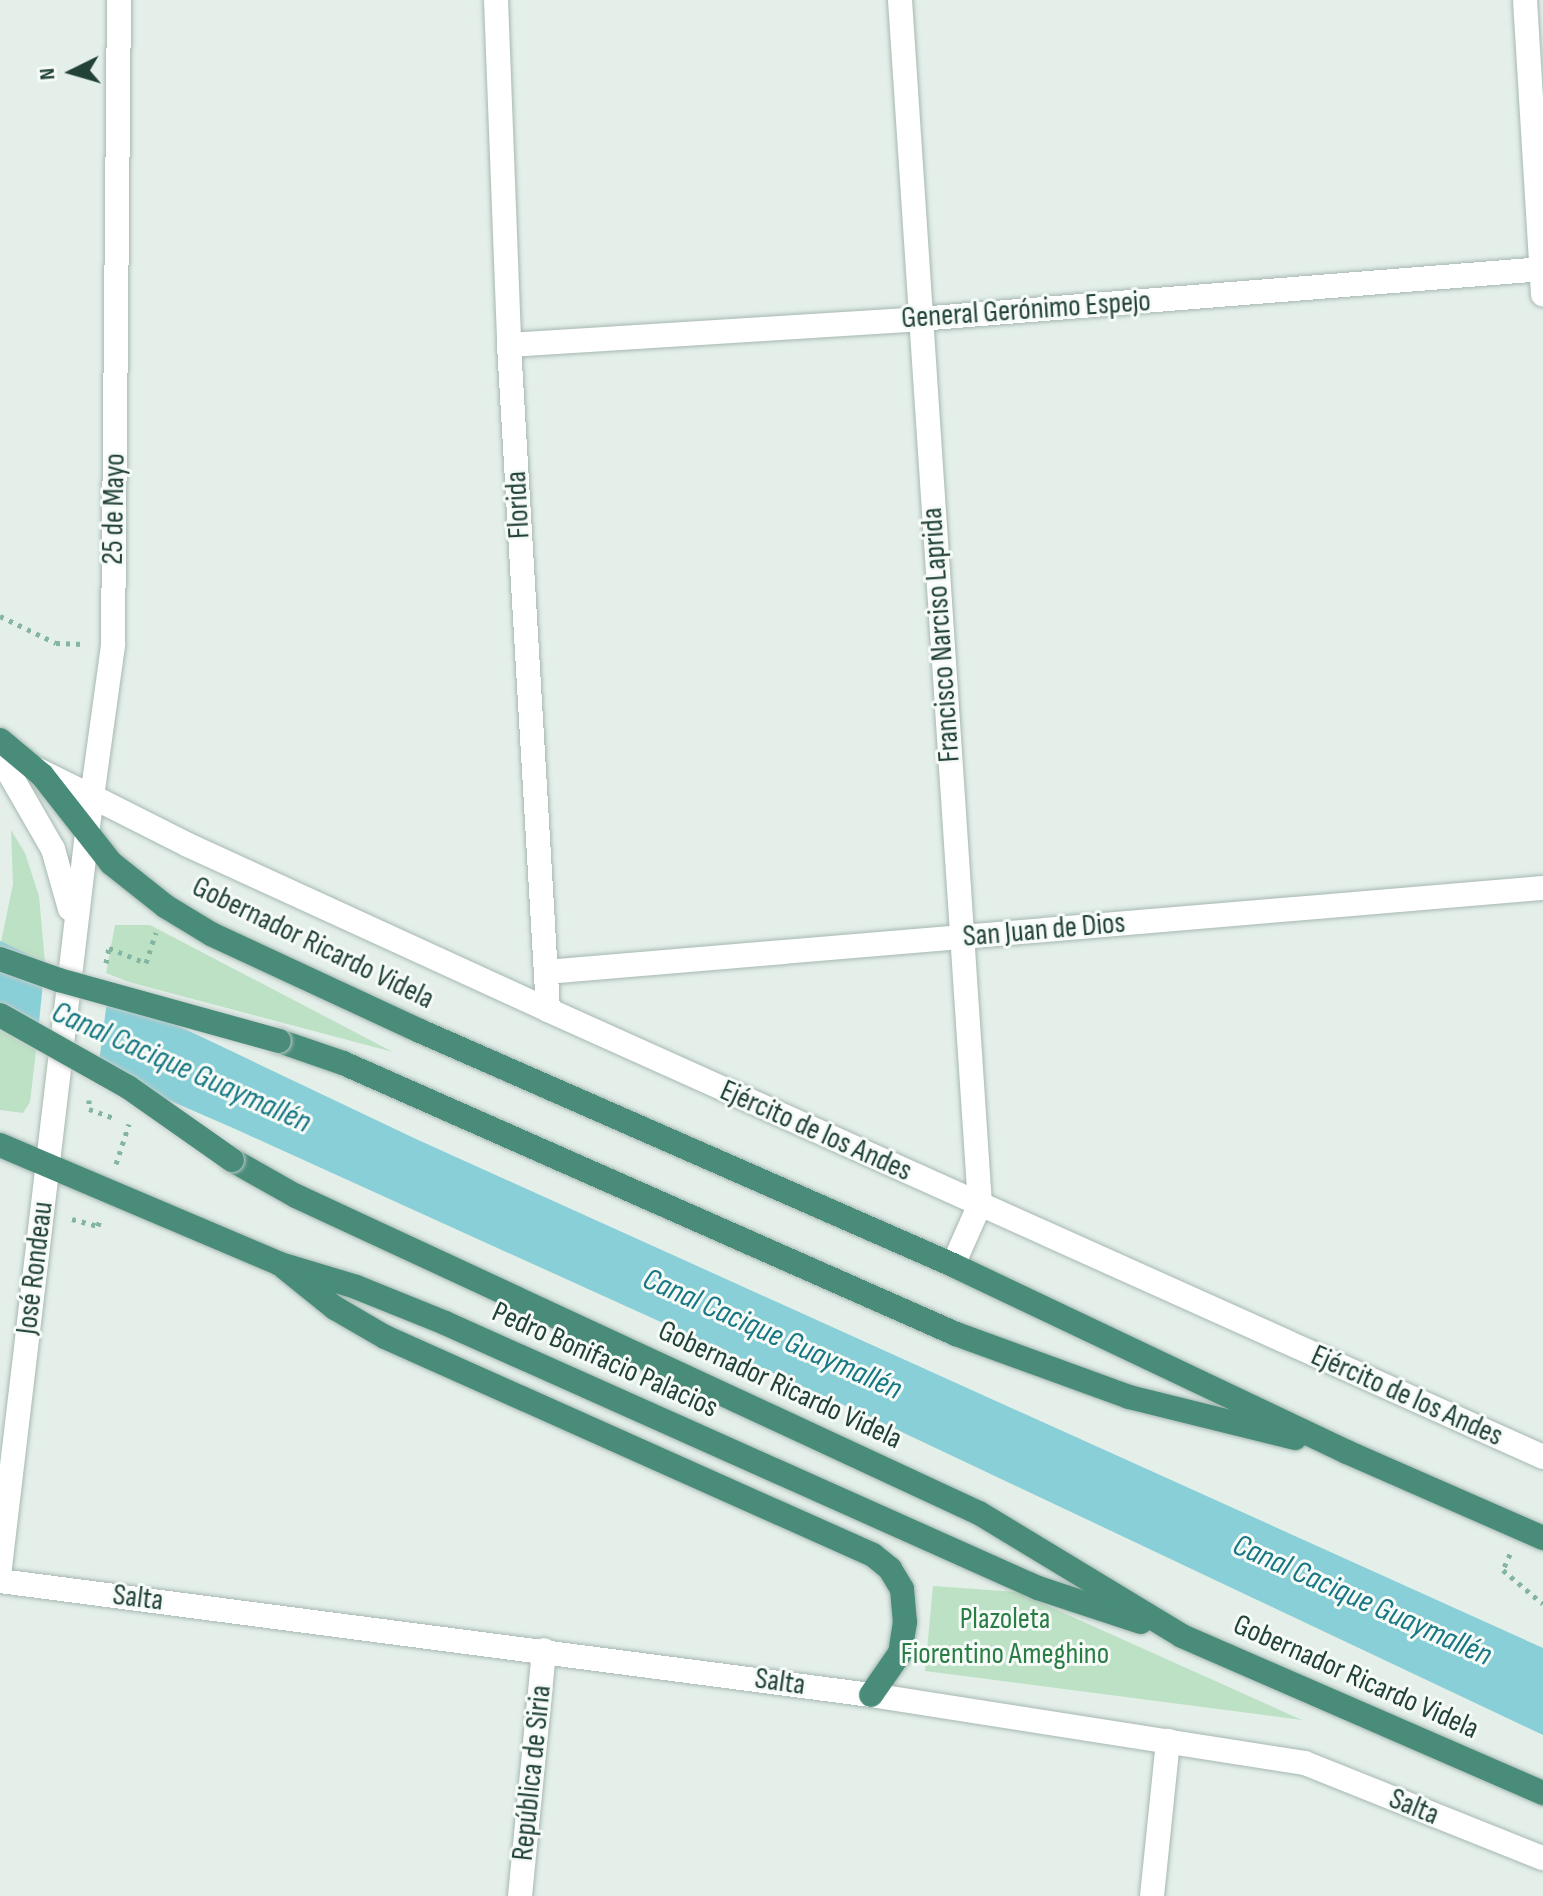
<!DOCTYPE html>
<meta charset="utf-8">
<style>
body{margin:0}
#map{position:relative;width:1543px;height:1896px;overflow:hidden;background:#e4efea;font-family:"Sofia Sans Condensed",sans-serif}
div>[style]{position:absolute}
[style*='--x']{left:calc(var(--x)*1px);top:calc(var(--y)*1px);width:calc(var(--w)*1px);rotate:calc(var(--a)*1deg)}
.green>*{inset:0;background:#bce1c4}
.water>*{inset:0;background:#89cfd7}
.pier>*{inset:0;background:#e4efea}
.path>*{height:5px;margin-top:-2.5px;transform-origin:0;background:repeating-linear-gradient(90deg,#83b5a2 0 4px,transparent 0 10px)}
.roads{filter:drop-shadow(0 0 2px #a6b8b1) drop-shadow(0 0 2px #a6b8b1)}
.minor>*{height:24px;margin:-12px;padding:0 12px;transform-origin:12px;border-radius:12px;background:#fff}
.tertiary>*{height:24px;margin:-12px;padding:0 12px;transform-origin:12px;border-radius:12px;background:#fff}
.secondary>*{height:24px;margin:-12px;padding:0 12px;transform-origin:12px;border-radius:12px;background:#fff}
.trunk>*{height:24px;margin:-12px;padding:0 12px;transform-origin:12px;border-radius:12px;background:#488c79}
.bridges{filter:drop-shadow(0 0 2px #c1cac7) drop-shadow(0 0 2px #c1cac7)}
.trunk-bridge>*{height:24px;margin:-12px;padding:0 12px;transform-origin:12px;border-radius:12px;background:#488c79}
span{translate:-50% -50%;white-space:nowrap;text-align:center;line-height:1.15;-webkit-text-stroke:6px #f6fbf8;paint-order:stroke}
.street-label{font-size:30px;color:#224238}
.park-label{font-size:30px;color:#297c45}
.water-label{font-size:32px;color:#177783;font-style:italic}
.north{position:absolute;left:32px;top:32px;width:80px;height:80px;-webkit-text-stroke:6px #f6fbf8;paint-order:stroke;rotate:265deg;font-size:22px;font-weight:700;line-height:32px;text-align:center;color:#224238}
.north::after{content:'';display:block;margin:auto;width:28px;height:36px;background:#224238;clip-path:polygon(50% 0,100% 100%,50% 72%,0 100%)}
</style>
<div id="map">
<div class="green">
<div style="clip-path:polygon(11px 830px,25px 853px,39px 896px,45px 963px,1px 942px,13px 884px)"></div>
<div style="clip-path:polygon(115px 925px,150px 925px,393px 1052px,129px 982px,106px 973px)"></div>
<div style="clip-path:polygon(0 1027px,37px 1042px,30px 1102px,23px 1113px,0 1110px)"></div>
<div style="clip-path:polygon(933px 1586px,1017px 1592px,1302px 1720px,925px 1671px)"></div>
</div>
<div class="water">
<div style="clip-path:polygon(0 941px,416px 1139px,1543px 1648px,1543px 1735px,868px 1416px,233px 1128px,0 1027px)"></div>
</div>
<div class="pier">
<div style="clip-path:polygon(45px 963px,108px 993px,98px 1070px,37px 1042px)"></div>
</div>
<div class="path">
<div style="--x:0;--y:616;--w:62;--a:25.7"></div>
<div style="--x:56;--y:643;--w:28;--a:2"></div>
<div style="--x:106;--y:963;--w:15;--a:-79"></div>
<div style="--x:109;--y:948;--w:40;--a:22"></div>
<div style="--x:146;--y:963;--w:32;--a:-72"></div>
<div style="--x:89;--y:1100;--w:9;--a:90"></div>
<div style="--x:89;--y:1109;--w:29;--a:20"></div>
<div style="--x:116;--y:1164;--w:42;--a:-72"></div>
<div style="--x:72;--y:1219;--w:27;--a:15"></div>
<div style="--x:98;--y:1226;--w:7;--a:-74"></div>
<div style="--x:1510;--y:1554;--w:17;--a:114"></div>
<div style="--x:1503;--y:1570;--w:52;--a:40.4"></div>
</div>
<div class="roads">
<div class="minor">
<div style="--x:496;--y:0;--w:345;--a:87.8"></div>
<div style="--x:509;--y:345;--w:666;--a:86.64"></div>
<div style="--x:900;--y:0;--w:1207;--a:86.2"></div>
<div style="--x:980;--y:1204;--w:67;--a:113.9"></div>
<div style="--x:509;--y:345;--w:411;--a:-3.6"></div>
<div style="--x:919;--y:319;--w:626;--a:-4.58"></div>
<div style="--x:93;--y:797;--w:106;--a:26.8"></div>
<div style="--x:188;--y:845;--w:396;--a:24.6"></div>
<div style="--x:548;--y:1010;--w:1091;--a:24.19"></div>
<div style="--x:546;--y:972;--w:1001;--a:-4.82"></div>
<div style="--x:0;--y:1581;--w:878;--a:7.46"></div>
<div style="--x:871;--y:1695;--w:439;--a:8.9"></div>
<div style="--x:1305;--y:1763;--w:256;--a:21.8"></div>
<div style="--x:520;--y:1896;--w:247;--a:-84.4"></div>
<div style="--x:1152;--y:1896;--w:156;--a:-84.1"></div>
</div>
<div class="tertiary">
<div style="--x:36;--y:769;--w:64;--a:26.2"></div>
<div style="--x:87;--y:833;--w:190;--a:-82.1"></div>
<div style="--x:113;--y:645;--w:645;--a:-89.47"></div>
</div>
<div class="secondary">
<div style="--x:1525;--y:0;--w:295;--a:86.5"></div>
<div style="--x:0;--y:757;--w:106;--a:60.1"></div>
<div style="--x:53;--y:849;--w:62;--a:74.2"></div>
<div style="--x:0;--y:1567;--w:739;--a:-83.24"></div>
</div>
<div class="trunk">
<div style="--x:0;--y:740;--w:55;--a:39.8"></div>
<div style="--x:42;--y:775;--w:112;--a:51.9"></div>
<div style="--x:111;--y:863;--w:69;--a:38.5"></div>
<div style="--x:165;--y:906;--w:54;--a:31.3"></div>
<div style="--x:211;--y:934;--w:230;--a:24.9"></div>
<div style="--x:420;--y:1031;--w:582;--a:23.7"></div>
<div style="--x:953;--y:1265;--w:436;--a:25.4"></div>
<div style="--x:1347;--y:1452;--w:214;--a:23.7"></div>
<div style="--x:279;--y:1041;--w:68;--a:19"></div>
<div style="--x:343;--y:1063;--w:670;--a:23.85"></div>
<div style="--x:956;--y:1334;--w:184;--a:20"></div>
<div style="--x:1129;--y:1397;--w:171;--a:13.9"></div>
<div style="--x:0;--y:1145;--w:304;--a:23"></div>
<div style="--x:280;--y:1264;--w:79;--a:16.8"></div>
<div style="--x:356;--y:1287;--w:96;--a:22"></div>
<div style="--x:445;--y:1323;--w:650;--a:24.08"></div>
<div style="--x:1038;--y:1588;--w:108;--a:18.3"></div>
<div style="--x:232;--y:1160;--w:73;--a:29.4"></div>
<div style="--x:296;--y:1196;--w:753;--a:24.9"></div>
<div style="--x:979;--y:1513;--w:237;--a:31.2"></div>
<div style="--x:1182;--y:1636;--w:394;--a:23.5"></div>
<div style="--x:285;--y:1268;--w:64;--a:38.7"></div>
<div style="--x:335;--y:1308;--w:58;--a:30.1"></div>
<div style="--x:385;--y:1337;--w:534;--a:24.07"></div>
<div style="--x:873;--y:1555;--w:22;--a:39"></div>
<div style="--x:890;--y:1569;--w:23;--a:59"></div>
<div style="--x:902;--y:1589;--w:33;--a:85"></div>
<div style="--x:905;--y:1622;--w:31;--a:99"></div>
<div style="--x:900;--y:1653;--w:51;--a:124.6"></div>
</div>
</div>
<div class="bridges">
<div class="trunk-bridge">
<div style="--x:0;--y:959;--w:63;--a:19.6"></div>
<div style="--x:59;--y:980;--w:228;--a:15.5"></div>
<div style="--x:0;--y:1015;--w:147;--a:29.4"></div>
<div style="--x:128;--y:1087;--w:127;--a:35.1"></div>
</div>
</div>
<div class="street-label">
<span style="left:1026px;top:310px;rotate:-4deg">General Gerónimo Espejo</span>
<span style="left:518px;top:505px;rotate:-93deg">Florida</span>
<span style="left:114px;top:509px;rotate:-89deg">25 de Mayo</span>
<span style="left:941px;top:635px;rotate:-94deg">Francisco Narciso Laprida</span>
<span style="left:1044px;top:930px;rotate:-5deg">San Juan de Dios</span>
<span style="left:313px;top:943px;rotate:26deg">Gobernador Ricardo Videla</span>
<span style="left:816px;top:1131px;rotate:24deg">Ejército de los Andes</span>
<span style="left:35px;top:1268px;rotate:-83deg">José Rondeau</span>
<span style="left:605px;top:1360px;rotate:24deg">Pedro Bonifacio Palacios</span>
<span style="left:780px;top:1385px;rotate:25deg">Gobernador Ricardo Videla</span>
<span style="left:1407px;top:1396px;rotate:24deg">Ejército de los Andes</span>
<span style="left:138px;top:1598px;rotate:7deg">Salta</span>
<span style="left:1356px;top:1677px;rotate:24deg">Gobernador Ricardo Videla</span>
<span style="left:780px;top:1682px;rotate:8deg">Salta</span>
<span style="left:532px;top:1773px;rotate:-84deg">República de Siria</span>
<span style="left:1414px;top:1807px;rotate:22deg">Salta</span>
</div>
<div class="park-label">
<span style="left:1005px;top:1636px">Plazoleta<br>Fiorentino Ameghino</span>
</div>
<div class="water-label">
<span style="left:181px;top:1068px;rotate:24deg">Canal Cacique Guaymallén</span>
<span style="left:772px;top:1335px;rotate:24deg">Canal Cacique Guaymallén</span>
<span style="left:1362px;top:1601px;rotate:24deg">Canal Cacique Guaymallén</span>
</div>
<div class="north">N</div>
</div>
